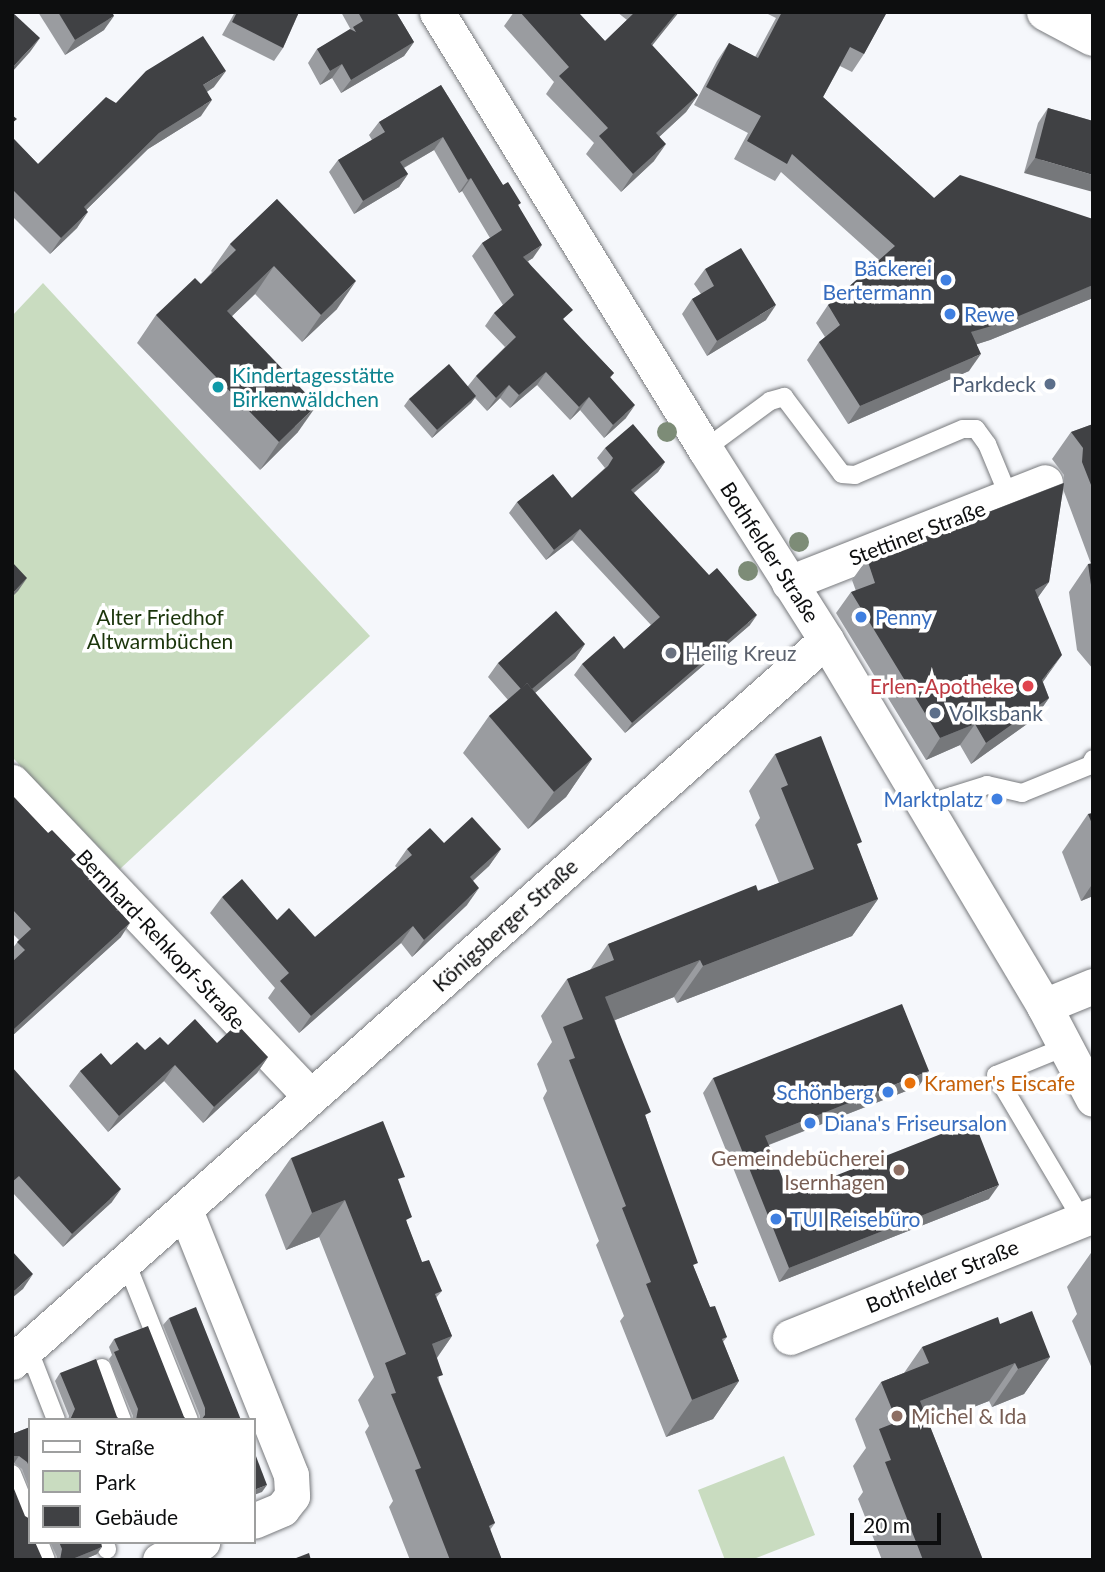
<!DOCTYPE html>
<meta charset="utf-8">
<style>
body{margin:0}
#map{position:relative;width:1105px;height:1572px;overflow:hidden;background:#f5f7fb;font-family:Lato,sans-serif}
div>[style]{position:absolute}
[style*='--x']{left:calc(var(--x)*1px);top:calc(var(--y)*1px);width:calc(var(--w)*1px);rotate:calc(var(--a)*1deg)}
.green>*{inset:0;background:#c9dcc0}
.roads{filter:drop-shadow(0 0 2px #787a7d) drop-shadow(0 0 2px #787a7d)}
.lane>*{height:18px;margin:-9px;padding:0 9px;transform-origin:9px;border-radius:9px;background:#fff}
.street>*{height:35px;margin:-17.5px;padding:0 17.5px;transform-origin:17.5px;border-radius:17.5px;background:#fff}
.secondary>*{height:38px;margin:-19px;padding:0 19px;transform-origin:19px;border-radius:19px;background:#fff}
.trees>*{width:20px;height:20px;margin:-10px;border-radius:50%;background:#7d8c77}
.wall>*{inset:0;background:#9a9ca0}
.shaded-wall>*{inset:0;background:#76787b}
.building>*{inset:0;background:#404144}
.dots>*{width:19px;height:19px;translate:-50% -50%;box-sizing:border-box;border:4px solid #fff;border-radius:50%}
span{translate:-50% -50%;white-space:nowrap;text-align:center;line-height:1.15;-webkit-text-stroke:7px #fff;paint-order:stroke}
.shop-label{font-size:21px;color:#366cbe}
.right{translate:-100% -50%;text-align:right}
.left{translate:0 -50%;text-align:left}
.culture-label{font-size:21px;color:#0d838f}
.service-label{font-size:21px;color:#4e5e75}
.street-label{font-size:21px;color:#0d0e0f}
.park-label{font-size:21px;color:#1b350b}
.worship-label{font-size:21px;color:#5b616d}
.health-label{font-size:21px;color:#be3a42}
.food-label{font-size:21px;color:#c56008}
.education-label{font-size:21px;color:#785e54}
.frame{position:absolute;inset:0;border:14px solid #0d0e0f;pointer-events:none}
.legend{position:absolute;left:28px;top:1418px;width:228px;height:126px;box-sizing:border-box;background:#fff;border:2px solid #9e9f9f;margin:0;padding:9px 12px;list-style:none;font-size:21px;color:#0d0e0f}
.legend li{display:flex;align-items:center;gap:14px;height:35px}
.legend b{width:35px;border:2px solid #9e9f9f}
.scale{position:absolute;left:850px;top:1513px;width:91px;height:32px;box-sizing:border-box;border:4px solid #0d0e0f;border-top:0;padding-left:9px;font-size:21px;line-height:24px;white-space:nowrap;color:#0d0e0f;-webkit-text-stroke:5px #fff;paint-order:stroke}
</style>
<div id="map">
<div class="green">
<div style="clip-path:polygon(43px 283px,370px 636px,120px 869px,12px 757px,12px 316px)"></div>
<div style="clip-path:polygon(784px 1456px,815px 1535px,751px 1560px,725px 1560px,698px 1490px)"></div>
</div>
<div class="roads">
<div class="lane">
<div style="--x:705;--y:449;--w:81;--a:-36.4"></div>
<div style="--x:770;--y:401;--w:15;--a:-16"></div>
<div style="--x:784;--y:397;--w:96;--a:53"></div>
<div style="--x:842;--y:474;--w:13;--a:4"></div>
<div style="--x:855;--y:475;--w:117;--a:-23.1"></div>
<div style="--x:963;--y:429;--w:13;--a:0"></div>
<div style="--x:976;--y:429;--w:19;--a:54"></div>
<div style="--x:987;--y:444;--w:57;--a:67.5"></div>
<div style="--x:923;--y:805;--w:67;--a:-17.4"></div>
<div style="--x:987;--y:785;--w:36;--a:13"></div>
<div style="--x:1022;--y:793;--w:74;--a:-22.1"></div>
<div style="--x:1091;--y:765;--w:6;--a:-72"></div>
<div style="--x:1065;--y:1047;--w:74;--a:157.9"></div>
<div style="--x:996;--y:1075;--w:169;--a:59.3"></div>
<div style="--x:126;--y:1262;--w:170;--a:68.3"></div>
<div style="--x:28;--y:1348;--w:77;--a:68.7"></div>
<div style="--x:102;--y:1368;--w:56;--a:69"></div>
<div style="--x:12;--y:1474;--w:48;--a:67.8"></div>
<div style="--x:39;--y:1542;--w:19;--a:69"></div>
<div style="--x:104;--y:1542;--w:8;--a:67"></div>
</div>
<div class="street">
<div style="--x:437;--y:12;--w:513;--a:58.48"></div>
<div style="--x:705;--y:449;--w:226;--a:57.6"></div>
<div style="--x:826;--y:640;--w:426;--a:59.2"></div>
<div style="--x:1044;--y:1006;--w:105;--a:62.2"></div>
<div style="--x:789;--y:583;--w:275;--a:-21.5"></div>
<div style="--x:12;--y:782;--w:433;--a:46.5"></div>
<div style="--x:1044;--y:1006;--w:53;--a:-22.2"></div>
<div style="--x:185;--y:1210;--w:285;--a:68.2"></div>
<div style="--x:291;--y:1475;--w:21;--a:87"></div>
<div style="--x:292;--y:1496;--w:16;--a:128"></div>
<div style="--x:282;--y:1509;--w:30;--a:157"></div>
<div style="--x:790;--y:1337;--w:327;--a:-21.9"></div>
<div style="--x:12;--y:1362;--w:1088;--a:-41.57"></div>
<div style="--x:160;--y:1560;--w:46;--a:-23.2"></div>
</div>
<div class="secondary">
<div style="--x:1046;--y:12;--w:53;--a:28"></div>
</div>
</div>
<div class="trees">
<div style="left:667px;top:432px"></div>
<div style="left:799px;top:542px"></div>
<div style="left:748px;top:571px"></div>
</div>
<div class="wall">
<div style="clip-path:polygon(38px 12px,112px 12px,104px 30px,65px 55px)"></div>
<div style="clip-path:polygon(235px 12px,299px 12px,283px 48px,274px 61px,222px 35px)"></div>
<div style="clip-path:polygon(341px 12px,396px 12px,414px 42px,404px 56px,341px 93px,332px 78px,320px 85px,308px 63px,317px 49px,351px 30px)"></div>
<div style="clip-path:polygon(514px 12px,578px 12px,605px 41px,627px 20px,617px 12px,679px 12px,652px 45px,698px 95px,686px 112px,659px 137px,654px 161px,621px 192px,586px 154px,594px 143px,546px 94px,554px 82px,504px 26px)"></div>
<div style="clip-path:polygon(764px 12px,887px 12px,864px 54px,852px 72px,840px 66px,823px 97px,934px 198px,1093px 219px,1093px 298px,990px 340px,977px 344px,969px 371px,848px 424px,807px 360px,819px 342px,825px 337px,816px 323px,828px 305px,879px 260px,781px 172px,775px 181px,734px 159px,748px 133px,694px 105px,717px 61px,729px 43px,755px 57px,776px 18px)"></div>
<div style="clip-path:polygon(441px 85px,503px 185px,519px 206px,533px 258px,528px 261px,565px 322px,614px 373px,610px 378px,626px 418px,604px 438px,580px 410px,570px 420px,537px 385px,510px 408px,500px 398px,487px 411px,475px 398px,471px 403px,432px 438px,404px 406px,409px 399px,468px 386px,476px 376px,505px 347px,485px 326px,494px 313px,503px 305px,472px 256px,482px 243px,490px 238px,462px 191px,459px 193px,434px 150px,404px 168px,408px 174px,399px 187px,354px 214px,329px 172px,338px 160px,372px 140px,369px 135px,379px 122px)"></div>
<div style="clip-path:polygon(214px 87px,207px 92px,201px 116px,148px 149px,86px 210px,77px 228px,50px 254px,12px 216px,12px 137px,38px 164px,116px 103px)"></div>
<div style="clip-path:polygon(1048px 108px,1093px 121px,1024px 173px,1038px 123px)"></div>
<div style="clip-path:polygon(277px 199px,337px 309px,302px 342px,255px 294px,232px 316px,298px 432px,260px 470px,137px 343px,156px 315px,201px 284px,212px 272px,211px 271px,230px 244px)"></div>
<div style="clip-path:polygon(705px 269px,766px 320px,707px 356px,682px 314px,692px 299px,701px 294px,694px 284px)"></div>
<div style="clip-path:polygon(1093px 424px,1093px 669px,1077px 650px,1069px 592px,1088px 564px,1091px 564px,1063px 489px,1049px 582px,1038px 597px,1047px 676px,1043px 682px,1049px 698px,1034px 719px,971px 764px,960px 745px,926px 760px,836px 613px,851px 592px,856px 591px,852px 580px,867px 559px,1063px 483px,1064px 475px,1052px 459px,1071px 432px)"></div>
<div style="clip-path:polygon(605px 448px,665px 462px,658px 472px,634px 493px,750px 625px,625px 733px,574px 675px,582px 664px,624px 649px,651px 625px,572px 540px,546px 560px,509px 513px,517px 502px,572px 498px,605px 468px,597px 458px)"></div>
<div style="clip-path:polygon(585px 644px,575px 659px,535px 693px,592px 759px,566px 797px,528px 829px,463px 753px,489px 716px,508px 700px,488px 677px,498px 663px)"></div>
<div style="clip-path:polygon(775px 754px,858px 848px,878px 899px,852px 936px,677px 1003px,674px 997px,615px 1020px,694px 1268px,710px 1307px,727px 1337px,723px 1342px,739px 1381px,713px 1419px,666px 1437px,620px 1321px,624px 1316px,596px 1245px,599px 1241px,543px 1098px,547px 1091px,537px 1064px,552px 1042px,541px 1016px,567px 979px,590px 970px,608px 944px,779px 883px,755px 825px,760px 818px,749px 791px)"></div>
<div style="clip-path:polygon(12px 795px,48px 833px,80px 859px,77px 863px,121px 937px,12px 1036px,12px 949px,19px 940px,12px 933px)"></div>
<div style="clip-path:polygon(1093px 813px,1093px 896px,1081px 901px,1062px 852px,1088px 814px)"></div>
<div style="clip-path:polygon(444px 843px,501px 849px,489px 866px,473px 881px,467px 905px,412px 957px,401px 943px,299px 1033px,268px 998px,275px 988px,210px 913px,222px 897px,277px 920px,315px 937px,397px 868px,395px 866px,407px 849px)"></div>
<div style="clip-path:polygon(217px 1043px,268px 1057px,257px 1073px,203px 1123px,164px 1081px,108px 1132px,69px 1086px,80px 1071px,111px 1065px,145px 1050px,168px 1045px)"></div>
<div style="clip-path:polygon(12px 1067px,112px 1202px,63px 1247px,12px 1192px)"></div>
<div style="clip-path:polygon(713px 1078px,919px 1086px,769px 1145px,789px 1194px,989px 1199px,779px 1282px,703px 1093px)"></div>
<div style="clip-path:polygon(291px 1158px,400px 1184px,407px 1224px,422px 1262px,442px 1291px,436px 1298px,452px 1336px,437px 1358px,439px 1381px,495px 1523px,490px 1530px,502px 1560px,410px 1560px,389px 1507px,393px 1501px,365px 1432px,369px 1426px,358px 1400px,374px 1377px,319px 1237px,286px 1250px,265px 1195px)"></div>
<div style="clip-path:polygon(1093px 1250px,1093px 1371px,1072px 1321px,1077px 1314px,1067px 1287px)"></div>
<div style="clip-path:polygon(169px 1318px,241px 1420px,200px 1420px,200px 1416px,163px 1325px)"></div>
<div style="clip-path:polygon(1000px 1324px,1050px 1357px,1024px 1394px,992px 1407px,989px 1401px,929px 1424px,983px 1560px,882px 1560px,858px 1499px,863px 1492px,853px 1466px,866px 1448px,855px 1419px,881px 1382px,904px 1373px,922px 1347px)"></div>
<div style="clip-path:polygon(114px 1339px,184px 1417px,187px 1420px,132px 1420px,133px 1416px,109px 1359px,112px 1355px,109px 1347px)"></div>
<div style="clip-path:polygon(60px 1373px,117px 1417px,120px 1420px,68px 1420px,69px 1416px,55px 1381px)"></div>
<div style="clip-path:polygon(30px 1427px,30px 1490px,22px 1469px,14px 1463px,12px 1463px,12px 1434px)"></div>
<div style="clip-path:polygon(50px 1542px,101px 1542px,97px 1554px,83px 1560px,56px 1560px,57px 1557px)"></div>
</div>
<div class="shaded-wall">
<div style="clip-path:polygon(677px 12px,679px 12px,639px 62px,651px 44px)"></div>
<div style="clip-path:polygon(114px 16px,104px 30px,65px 55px,75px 40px)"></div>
<div style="clip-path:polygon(40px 38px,30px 52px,12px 72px,12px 68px)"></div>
<div style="clip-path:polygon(414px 42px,404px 56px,341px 93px,351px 80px)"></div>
<div style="clip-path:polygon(342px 64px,332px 78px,320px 85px,330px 71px)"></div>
<div style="clip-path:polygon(226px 71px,214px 87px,192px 101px,203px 85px)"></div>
<div style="clip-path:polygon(698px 95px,686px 112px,644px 151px,656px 133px)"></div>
<div style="clip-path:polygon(212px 100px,201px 116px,148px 149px,73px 223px,84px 207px,159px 133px)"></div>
<div style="clip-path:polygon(443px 137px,434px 150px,391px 175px,400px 162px)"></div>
<div style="clip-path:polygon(666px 144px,654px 161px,621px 192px,633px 174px)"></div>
<div style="clip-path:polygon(1035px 158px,1093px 175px,1093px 192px,1024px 173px)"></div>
<div style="clip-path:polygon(408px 174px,399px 187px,354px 214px,363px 201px)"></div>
<div style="clip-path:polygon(471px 178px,462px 191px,459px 193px,468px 180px)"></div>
<div style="clip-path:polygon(88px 212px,77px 228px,50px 254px,61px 238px)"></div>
<div style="clip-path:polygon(542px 245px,533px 258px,514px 270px,523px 257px)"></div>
<div style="clip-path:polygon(274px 266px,255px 294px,208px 339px,227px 311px)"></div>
<div style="clip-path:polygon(356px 281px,337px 309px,302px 342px,321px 315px)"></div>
<div style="clip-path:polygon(1093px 285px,1093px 298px,990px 340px,959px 350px,971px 332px)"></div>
<div style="clip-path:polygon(776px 305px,766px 320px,707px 356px,717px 341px)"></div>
<div style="clip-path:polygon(981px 354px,969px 371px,848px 424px,860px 406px)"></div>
<div style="clip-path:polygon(546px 372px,537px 385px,510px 408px,519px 395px)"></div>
<div style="clip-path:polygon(509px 385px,500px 398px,487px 411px,496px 398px)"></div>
<div style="clip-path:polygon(476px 396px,471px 403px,432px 438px,437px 430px)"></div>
<div style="clip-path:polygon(589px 397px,580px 410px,570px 420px,579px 407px)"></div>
<div style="clip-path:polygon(317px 405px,298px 432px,260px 470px,279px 442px)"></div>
<div style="clip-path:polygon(635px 405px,626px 418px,604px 438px,613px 425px)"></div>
<div style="clip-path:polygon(665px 462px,658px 472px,624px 501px,631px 490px)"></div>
<div style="clip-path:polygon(580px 529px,572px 540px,546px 560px,554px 550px)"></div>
<div style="clip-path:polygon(27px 578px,18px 591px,12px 597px,12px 594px)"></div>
<div style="clip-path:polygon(1049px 582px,1034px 603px,1035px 590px)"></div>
<div style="clip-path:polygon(757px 615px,750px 625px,625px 733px,632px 723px)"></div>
<div style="clip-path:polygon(585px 644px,575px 659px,516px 709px,526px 694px)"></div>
<div style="clip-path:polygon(1062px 655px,1047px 676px,1028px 701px,1042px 680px)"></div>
<div style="clip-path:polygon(1049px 698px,1034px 719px,971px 764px,986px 743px)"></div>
<div style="clip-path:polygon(975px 724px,960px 745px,926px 760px,940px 738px)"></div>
<div style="clip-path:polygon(592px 759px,566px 797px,528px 829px,554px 792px)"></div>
<div style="clip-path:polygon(501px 849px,489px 866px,458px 894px,470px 877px)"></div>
<div style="clip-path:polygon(1093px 883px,1093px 896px,1081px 901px)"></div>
<div style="clip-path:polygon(479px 888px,467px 905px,412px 957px,424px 940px)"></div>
<div style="clip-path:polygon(878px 899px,852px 936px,677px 1003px,703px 966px)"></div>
<div style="clip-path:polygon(130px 923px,121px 937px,12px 1036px,12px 1032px,14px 1029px)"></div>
<div style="clip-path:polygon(413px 926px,401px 943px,299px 1033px,311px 1016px)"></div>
<div style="clip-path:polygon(700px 960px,674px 997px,579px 1034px,605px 997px)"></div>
<div style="clip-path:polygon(268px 1057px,257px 1073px,203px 1123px,214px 1107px)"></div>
<div style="clip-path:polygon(175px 1065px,164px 1081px,108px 1132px,119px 1116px)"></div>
<div style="clip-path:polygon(929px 1071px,919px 1086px,755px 1150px,765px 1136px)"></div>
<div style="clip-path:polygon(999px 1185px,989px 1199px,779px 1282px,789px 1268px)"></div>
<div style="clip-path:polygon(121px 1189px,112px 1202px,63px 1247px,72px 1234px)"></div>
<div style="clip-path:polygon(345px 1200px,319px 1237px,286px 1250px,312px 1213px)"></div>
<div style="clip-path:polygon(33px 1274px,23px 1289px,12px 1298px,12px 1293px)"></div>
<div style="clip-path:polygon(452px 1336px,426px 1373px,432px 1344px)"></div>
<div style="clip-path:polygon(1050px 1357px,1024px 1394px,992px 1407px,1018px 1369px)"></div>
<div style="clip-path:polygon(1015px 1363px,989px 1401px,894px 1438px,920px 1401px)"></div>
<div style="clip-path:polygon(739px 1381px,713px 1419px,666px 1437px,692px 1400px)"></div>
<div style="clip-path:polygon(12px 1456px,19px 1456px,14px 1463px,12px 1463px)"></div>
<div style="clip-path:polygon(267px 1485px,262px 1492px,254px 1495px,254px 1490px)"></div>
<div style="clip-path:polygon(102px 1547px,97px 1554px,83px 1560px,70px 1560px)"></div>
</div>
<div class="building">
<div style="clip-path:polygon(12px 12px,40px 38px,12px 68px)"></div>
<div style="clip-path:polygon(58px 12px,112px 12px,114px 16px,75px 40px)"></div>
<div style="clip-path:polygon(237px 12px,299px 12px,283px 48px,232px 22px)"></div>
<div style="clip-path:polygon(358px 12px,396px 12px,414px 42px,351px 80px,342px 64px,330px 71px,317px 49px,350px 29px,356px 32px,353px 27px,363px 21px)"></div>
<div style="clip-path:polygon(520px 12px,578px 12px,605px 41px,635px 12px,677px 12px,651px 44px,698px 95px,656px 133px,666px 144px,633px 174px,599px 136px,608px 128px,559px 76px,569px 67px)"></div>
<div style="clip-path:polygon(782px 12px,887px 12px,864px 54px,850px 47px,823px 97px,934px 198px,960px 175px,1093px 219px,1093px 285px,1002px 323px,971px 332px,981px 354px,860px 406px,819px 342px,840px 325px,828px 305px,895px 246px,792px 154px,787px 164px,747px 141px,761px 116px,706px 87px,729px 43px,758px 58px)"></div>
<div style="clip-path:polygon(203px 36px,226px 71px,203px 85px,212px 100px,159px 133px,84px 207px,88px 212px,61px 238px,12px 189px,12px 137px,38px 164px,106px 97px,116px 103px,146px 71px)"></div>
<div style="clip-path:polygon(441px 85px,503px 185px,508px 182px,521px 203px,518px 205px,542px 245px,523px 257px,573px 310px,563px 319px,614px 373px,610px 377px,635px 405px,613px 425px,589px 397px,579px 407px,546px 372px,519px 395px,509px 385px,496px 398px,476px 376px,516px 337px,494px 313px,514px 295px,482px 243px,502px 230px,471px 178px,468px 180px,443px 137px,400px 162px,408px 174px,363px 201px,338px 160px,385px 132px,379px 122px)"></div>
<div style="clip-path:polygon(1048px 108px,1093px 121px,1093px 175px,1035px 158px)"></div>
<div style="clip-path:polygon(12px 115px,17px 119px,12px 123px)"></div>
<div style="clip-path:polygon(277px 199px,356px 281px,321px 315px,274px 266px,227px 311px,317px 405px,279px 442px,156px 315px,195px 278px,201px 284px,236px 250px,230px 244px)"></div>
<div style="clip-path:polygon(741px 248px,776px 305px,717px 341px,692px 299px,714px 286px,705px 269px)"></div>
<div style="clip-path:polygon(449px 364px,476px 396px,437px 430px,409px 399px)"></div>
<div style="clip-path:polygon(633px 424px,665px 462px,631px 490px,709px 575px,717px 568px,757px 615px,632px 723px,582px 664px,614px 636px,624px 649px,660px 617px,580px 529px,554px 550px,517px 502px,553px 474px,572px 498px,608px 466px,613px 458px,605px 448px)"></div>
<div style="clip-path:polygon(1093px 424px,1093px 490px,1082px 462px,1083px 448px,1071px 432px)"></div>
<div style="clip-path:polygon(1064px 483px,1049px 582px,1035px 590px,1062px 655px,1042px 680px,1049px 698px,986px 743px,975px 724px,940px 738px,851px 592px,875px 583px,867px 559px)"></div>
<div style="clip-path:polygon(12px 562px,27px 578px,12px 594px)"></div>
<div style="clip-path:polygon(1093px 563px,1093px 599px,1088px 564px)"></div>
<div style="clip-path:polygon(556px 611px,585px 644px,532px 689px,527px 683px,521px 689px,498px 663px)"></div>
<div style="clip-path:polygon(527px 683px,592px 759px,554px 792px,489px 716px)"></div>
<div style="clip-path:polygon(821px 736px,862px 842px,857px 844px,878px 899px,703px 966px,700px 960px,605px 997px,651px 1112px,645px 1115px,698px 1263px,693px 1265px,710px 1307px,715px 1306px,727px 1337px,722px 1339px,739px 1381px,692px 1400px,646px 1284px,651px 1282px,622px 1208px,626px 1206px,569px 1060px,575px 1058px,563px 1027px,583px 1019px,567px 979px,614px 960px,608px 944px,756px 885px,758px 891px,814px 869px,781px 788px,788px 785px,775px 754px)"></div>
<div style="clip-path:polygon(12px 795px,48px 833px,52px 830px,80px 859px,76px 863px,130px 923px,14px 1029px,12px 1027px,12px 962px,25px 950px,17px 942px,31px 929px,12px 909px)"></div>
<div style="clip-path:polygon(1093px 813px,1093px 826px,1088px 814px)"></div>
<div style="clip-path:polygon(472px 817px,501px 849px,470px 877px,479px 888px,424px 940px,413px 926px,311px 1016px,280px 981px,289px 973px,222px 897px,242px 879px,277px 920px,289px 908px,315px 937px,412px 855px,407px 849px,430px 828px,444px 843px)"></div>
<div style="clip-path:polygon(902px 1004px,929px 1071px,765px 1136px,789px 1194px,974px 1121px,999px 1185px,789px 1268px,713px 1078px)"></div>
<div style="clip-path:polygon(195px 1019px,217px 1043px,237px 1024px,268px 1057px,214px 1107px,175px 1065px,119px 1116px,80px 1071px,101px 1053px,111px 1065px,137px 1042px,145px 1050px,160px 1037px,168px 1045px)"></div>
<div style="clip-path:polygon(12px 1067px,121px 1189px,72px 1234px,19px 1176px,12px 1182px)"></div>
<div style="clip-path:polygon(383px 1121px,405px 1177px,398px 1179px,412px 1217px,406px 1220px,422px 1262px,429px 1260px,442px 1291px,435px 1294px,452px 1336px,432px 1344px,443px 1375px,437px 1377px,495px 1523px,489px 1526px,502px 1560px,450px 1560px,415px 1470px,421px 1468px,391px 1394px,396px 1393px,385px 1363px,406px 1354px,345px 1200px,312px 1213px,291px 1158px)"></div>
<div style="clip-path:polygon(12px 1251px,33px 1274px,12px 1293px)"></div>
<div style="clip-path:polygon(196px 1307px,241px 1420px,201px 1420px,205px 1415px,205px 1408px,169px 1318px)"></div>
<div style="clip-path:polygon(1032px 1311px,1050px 1357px,1018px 1369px,1015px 1363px,920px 1401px,983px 1560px,923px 1560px,885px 1462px,891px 1460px,879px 1429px,897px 1422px,881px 1382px,929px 1363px,922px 1347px,998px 1317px,1000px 1324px)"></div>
<div style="clip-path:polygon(148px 1326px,184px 1417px,187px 1420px,136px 1420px,138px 1409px,114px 1352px,119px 1350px,114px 1339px)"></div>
<div style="clip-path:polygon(96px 1359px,117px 1417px,120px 1420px,70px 1420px,75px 1409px,60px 1373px)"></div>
<div style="clip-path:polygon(30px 1427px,30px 1468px,27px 1462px,19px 1456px,12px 1456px,12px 1434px)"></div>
<div style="clip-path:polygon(254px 1451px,267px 1485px,254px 1490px)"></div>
<div style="clip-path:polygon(12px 1484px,25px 1516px,30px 1519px,30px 1542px,35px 1542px,43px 1560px,12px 1560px)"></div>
<div style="clip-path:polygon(59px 1542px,101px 1542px,102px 1547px,70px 1560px,60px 1560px,62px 1549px)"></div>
<div style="clip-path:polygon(309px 1553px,311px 1560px,291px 1560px)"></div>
</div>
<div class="dots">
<div style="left:946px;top:280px;background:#3f7fe0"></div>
<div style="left:950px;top:314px;background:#3f7fe0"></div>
<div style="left:1050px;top:384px;background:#5c6f8a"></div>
<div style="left:218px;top:387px;background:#0f9aa8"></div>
<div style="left:861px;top:617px;background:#3f7fe0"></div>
<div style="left:671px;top:653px;background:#6b7280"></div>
<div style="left:1028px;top:686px;background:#e0444e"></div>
<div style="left:935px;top:713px;background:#5c6f8a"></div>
<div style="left:997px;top:799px;background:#3f7fe0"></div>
<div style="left:910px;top:1083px;background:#e8710a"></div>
<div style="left:888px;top:1092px;background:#3f7fe0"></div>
<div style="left:810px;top:1123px;background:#3f7fe0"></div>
<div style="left:899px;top:1170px;background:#8d6e63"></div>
<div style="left:776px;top:1219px;background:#3f7fe0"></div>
<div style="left:897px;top:1416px;background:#8d6e63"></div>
</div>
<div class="shop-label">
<span class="right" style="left:932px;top:280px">Bäckerei<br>Bertermann</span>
<span class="left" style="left:964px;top:314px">Rewe</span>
<span class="left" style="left:875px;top:617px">Penny</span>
<span class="right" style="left:983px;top:799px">Marktplatz</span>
<span class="right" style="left:874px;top:1092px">Schönberg</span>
<span class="left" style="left:824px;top:1123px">Diana's Friseursalon</span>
<span class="left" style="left:790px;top:1219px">TUI Reisebüro</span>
</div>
<div class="culture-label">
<span class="left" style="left:232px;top:387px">Kindertagesstätte<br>Birkenwäldchen</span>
</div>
<div class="service-label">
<span class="right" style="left:1036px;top:384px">Parkdeck</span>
<span class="left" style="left:949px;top:713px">Volksbank</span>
</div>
<div class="street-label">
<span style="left:917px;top:533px;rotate:-21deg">Stettiner Straße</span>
<span style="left:770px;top:552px;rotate:57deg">Bothfelder Straße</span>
<span style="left:505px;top:925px;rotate:-42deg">Königsberger Straße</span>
<span style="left:161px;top:939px;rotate:47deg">Bernhard-Rehkopf-Straße</span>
<span style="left:942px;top:1276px;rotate:-22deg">Bothfelder Straße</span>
</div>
<div class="park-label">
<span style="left:160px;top:629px">Alter Friedhof<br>Altwarmbüchen</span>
</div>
<div class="worship-label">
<span class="left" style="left:685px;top:653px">Heilig Kreuz</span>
</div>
<div class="health-label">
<span class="right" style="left:1014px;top:686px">Erlen-Apotheke</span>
</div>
<div class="food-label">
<span class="left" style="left:924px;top:1083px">Kramer's Eiscafe</span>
</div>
<div class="education-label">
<span class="right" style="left:885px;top:1170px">Gemeindebücherei<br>Isernhagen</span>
<span class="left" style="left:911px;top:1416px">Michel &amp; Ida</span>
</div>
<div class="frame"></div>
<ul class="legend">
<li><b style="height:9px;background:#fff"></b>Straße</li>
<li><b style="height:19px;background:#c9dcc0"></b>Park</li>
<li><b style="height:19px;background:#404144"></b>Gebäude</li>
</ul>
<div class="scale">20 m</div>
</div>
